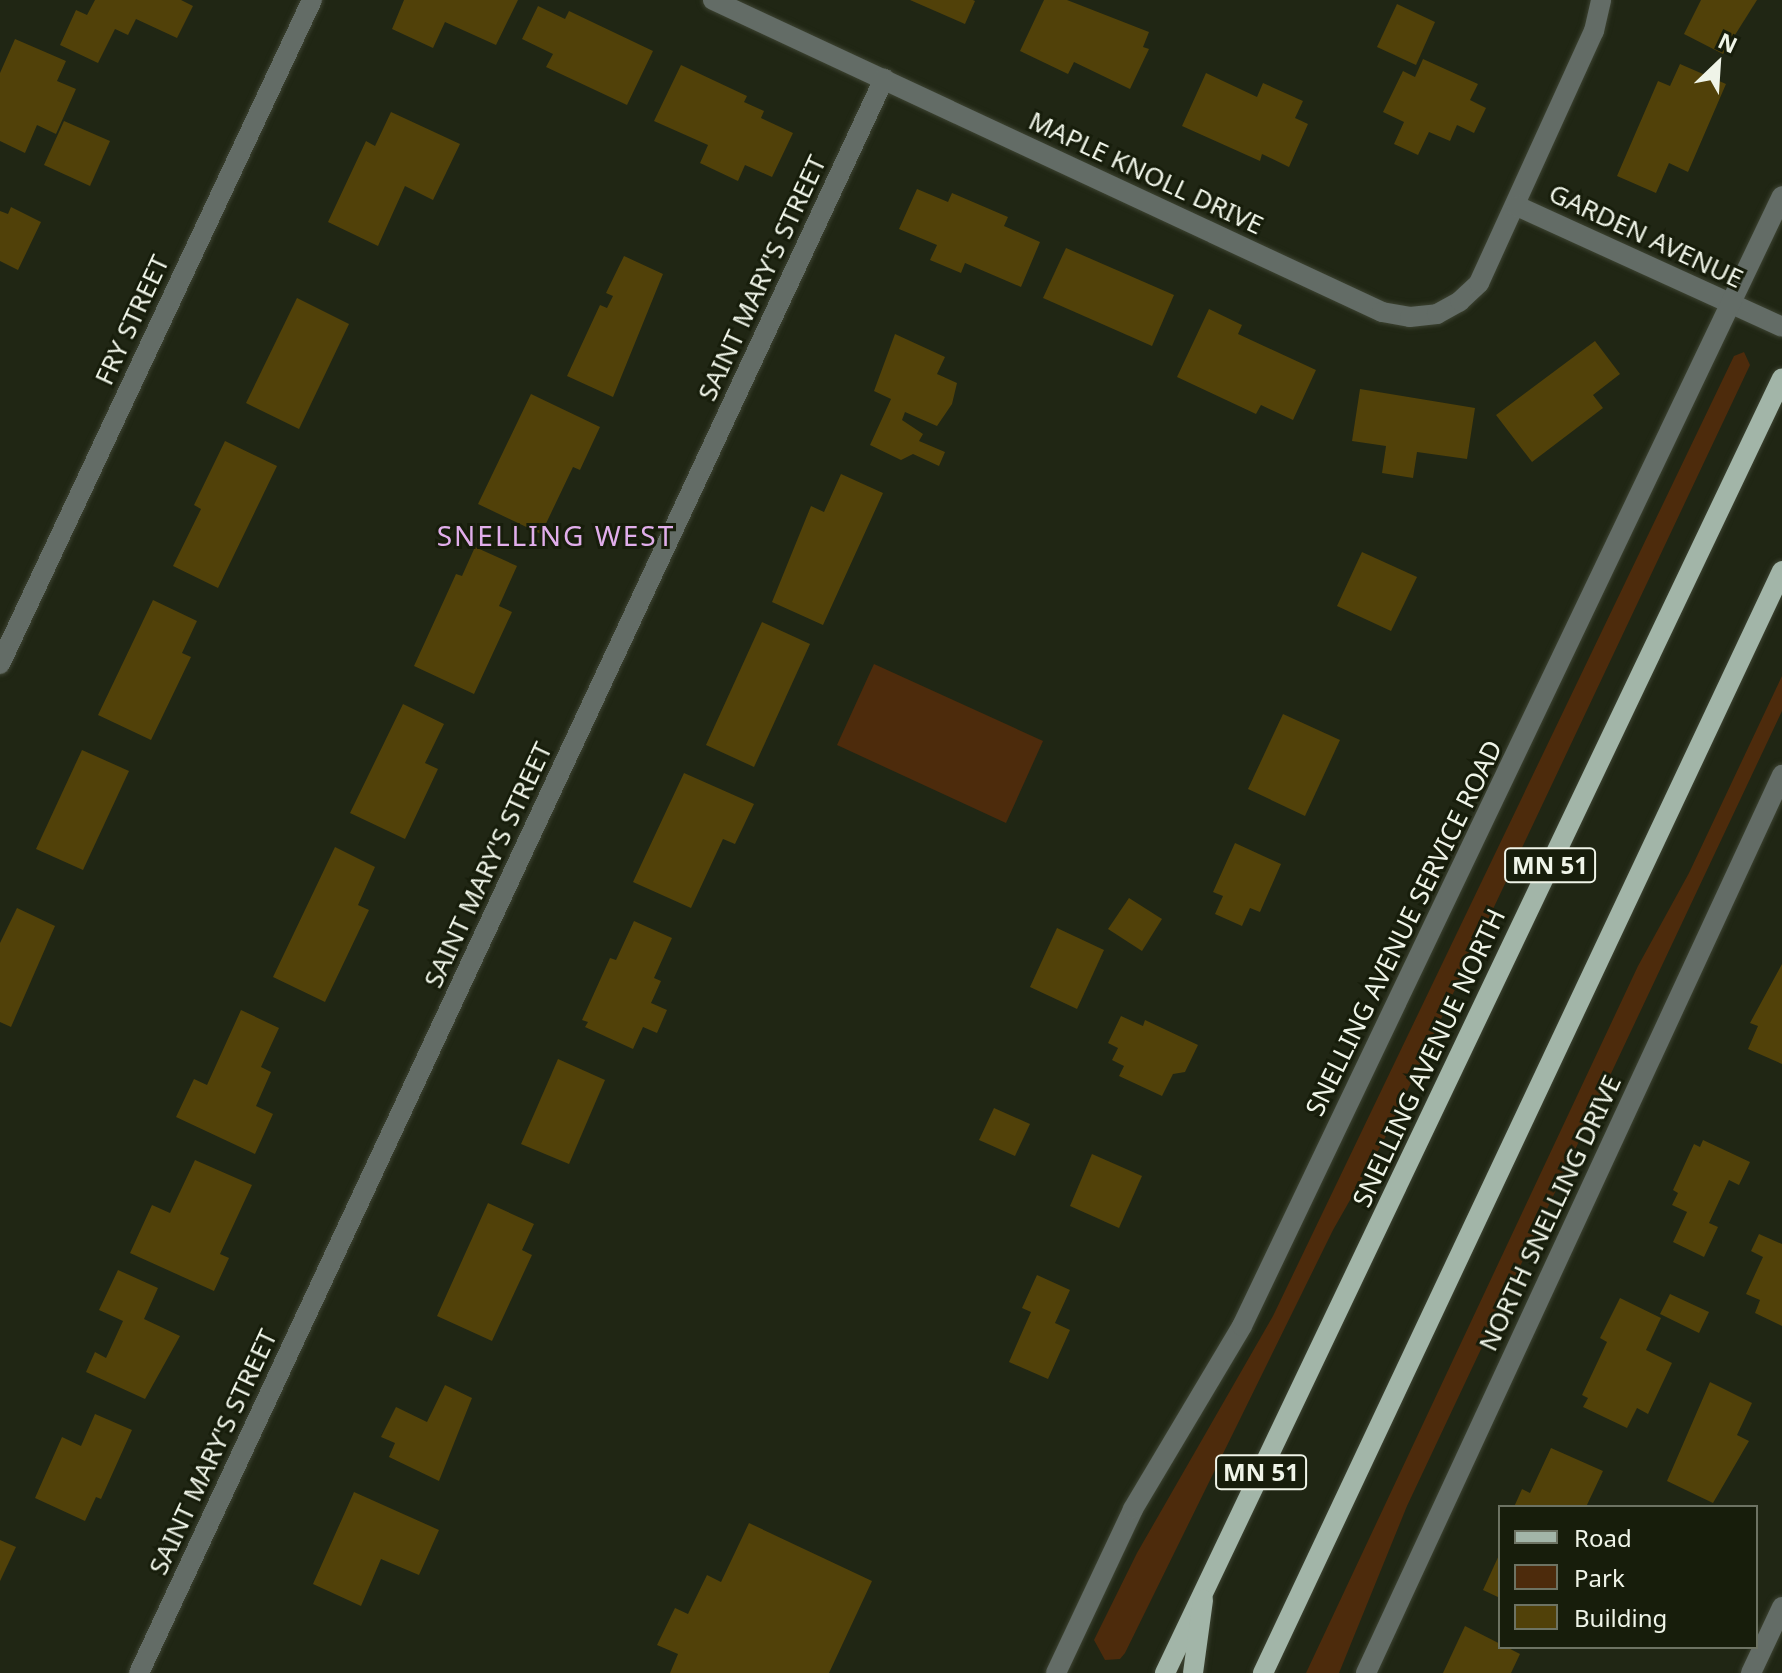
<!DOCTYPE html>
<style>
body{margin:0}
#map{position:relative;width:1782px;height:1673px;overflow:hidden;background:#202614;font-family:"Noto Sans",sans-serif}
div>[style]{position:absolute}
[style*='--x']{left:calc(var(--x)*1px);top:calc(var(--y)*1px);width:calc(var(--w)*1px);rotate:calc(var(--a)*1deg)}
.green>*{inset:0;background:#4d2b0c}
.building>*{inset:0;background:#514109}
.roads{filter:drop-shadow(0 0 2px #3d4332) drop-shadow(0 0 2px #3d4332)}
.street>*{height:20px;margin:-10px;padding:0 10px;transform-origin:10px;border-radius:10px;background:#636c66}
.primary>*{height:20px;margin:-10px;padding:0 10px;transform-origin:10px;border-radius:10px;background:#a2b5a8}
span{translate:-50% -50%;white-space:nowrap;text-align:center;line-height:1.15;-webkit-text-stroke:6px #171d0b;paint-order:stroke}
.shield-label span{padding:2px 6px;background:#171d0b;border:2px solid;border-radius:6px;-webkit-text-stroke-width:0}
.shield-label{font-size:24px;color:#eff4e8;font-weight:700}
.street-label{font-size:26px;color:#eff4e8}
.neighbourhood-label{font-size:28px;color:#e1aeeb;letter-spacing:2px}
.legend{position:absolute;left:1498px;top:1505px;width:260px;height:144px;box-sizing:border-box;background:#171d0b;border:2px solid #6d7363;margin:0;padding:10px 14px;list-style:none;font-size:24px;color:#eff4e8}
.legend li{display:flex;align-items:center;gap:16px;height:40px}
.legend b{width:40px;border:2px solid #6d7363}
.north{position:absolute;left:1678px;top:24px;width:80px;height:80px;-webkit-text-stroke:6px #171d0b;paint-order:stroke;rotate:25deg;font-size:22px;font-weight:700;line-height:32px;text-align:center;color:#eff4e8}
.north::after{content:'';display:block;margin:auto;width:28px;height:36px;background:#eff4e8;clip-path:polygon(50% 0,100% 100%,50% 72%,0 100%)}
</style>
<div id="map">
<div class="green">
<div style="clip-path:polygon(1744px 352px,1750px 365px,1383px 1142px,1333px 1230px,1125px 1653px,1120px 1659px,1105px 1660px,1094px 1640px,1137px 1553px,1273px 1316px,1734px 356px)"></div>
<div style="clip-path:polygon(874px 664px,1043px 741px,1006px 823px,837px 745px)"></div>
<div style="clip-path:polygon(1782px 676px,1782px 711px,1407px 1506px,1339px 1673px,1306px 1673px,1638px 966px,1689px 873px)"></div>
</div>
<div class="building">
<div style="clip-path:polygon(95px 0,181px 0,193px 6px,177px 38px,136px 19px,128px 35px,115px 29px,98px 63px,60px 45px,76px 10px,87px 15px)"></div>
<div style="clip-path:polygon(404px 0,518px 0,496px 45px,445px 22px,433px 48px,392px 29px)"></div>
<div style="clip-path:polygon(910px 0,973px 0,975px 1px,965px 24px)"></div>
<div style="clip-path:polygon(1044px 0,1067px 0,1149px 32px,1143px 47px,1149px 49px,1130px 89px,1074px 62px,1068px 74px,1020px 51px)"></div>
<div style="clip-path:polygon(1701px 0,1757px 0,1723px 54px,1684px 34px)"></div>
<div style="clip-path:polygon(1397px 4px,1435px 22px,1416px 65px,1377px 47px)"></div>
<div style="clip-path:polygon(538px 6px,565px 19px,569px 11px,653px 51px,627px 105px,546px 67px,553px 54px,522px 39px)"></div>
<div style="clip-path:polygon(15px 39px,66px 61px,57px 81px,76px 89px,56px 134px,37px 125px,25px 153px,0 141px,0 73px)"></div>
<div style="clip-path:polygon(1423px 59px,1478px 84px,1470px 100px,1486px 108px,1474px 133px,1457px 125px,1450px 141px,1429px 132px,1418px 155px,1394px 144px,1404px 122px,1383px 112px,1403px 71px,1415px 77px)"></div>
<div style="clip-path:polygon(1680px 64px,1726px 84px,1688px 172px,1669px 163px,1656px 193px,1617px 176px,1658px 81px,1670px 86px)"></div>
<div style="clip-path:polygon(681px 65px,747px 96px,744px 102px,764px 111px,761px 118px,793px 133px,772px 177px,745px 165px,738px 181px,700px 163px,708px 145px,654px 121px)"></div>
<div style="clip-path:polygon(1206px 73px,1257px 97px,1263px 83px,1303px 101px,1295px 118px,1308px 124px,1289px 167px,1262px 154px,1260px 161px,1182px 126px)"></div>
<div style="clip-path:polygon(391px 112px,460px 144px,433px 200px,405px 186px,378px 246px,328px 222px,366px 141px,375px 146px)"></div>
<div style="clip-path:polygon(64px 121px,110px 141px,90px 186px,44px 165px)"></div>
<div style="clip-path:polygon(917px 189px,948px 202px,952px 193px,1008px 217px,1004px 226px,1040px 242px,1021px 287px,965px 263px,961px 273px,930px 260px,937px 245px,899px 229px)"></div>
<div style="clip-path:polygon(11px 207px,41px 222px,18px 270px,0 261px,0 211px,8px 214px)"></div>
<div style="clip-path:polygon(1066px 248px,1174px 295px,1152px 346px,1043px 298px)"></div>
<div style="clip-path:polygon(624px 256px,663px 274px,613px 397px,567px 376px,600px 305px,607px 308px,613px 296px,606px 293px)"></div>
<div style="clip-path:polygon(297px 298px,349px 324px,299px 429px,246px 403px)"></div>
<div style="clip-path:polygon(1209px 309px,1242px 325px,1238px 334px,1316px 370px,1293px 420px,1261px 405px,1256px 414px,1177px 377px)"></div>
<div style="clip-path:polygon(895px 334px,945px 357px,937px 374px,957px 383px,952px 404px,937px 426px,905px 412px,902px 420px,923px 434px,919px 441px,945px 452px,939px 466px,913px 454px,901px 460px,870px 445px,891px 399px,874px 391px)"></div>
<div style="clip-path:polygon(1595px 341px,1620px 374px,1593px 395px,1603px 408px,1532px 462px,1496px 415px)"></div>
<div style="clip-path:polygon(1360px 389px,1475px 408px,1467px 459px,1417px 452px,1413px 478px,1382px 473px,1386px 446px,1352px 441px)"></div>
<div style="clip-path:polygon(531px 394px,600px 427px,580px 470px,573px 467px,541px 534px,478px 504px)"></div>
<div style="clip-path:polygon(225px 441px,277px 466px,218px 588px,173px 566px,201px 509px,194px 505px)"></div>
<div style="clip-path:polygon(841px 474px,883px 493px,823px 625px,772px 602px,811px 506px,824px 512px)"></div>
<div style="clip-path:polygon(475px 547px,517px 566px,499px 606px,512px 612px,474px 694px,414px 666px,456px 574px,462px 576px)"></div>
<div style="clip-path:polygon(1362px 552px,1417px 577px,1391px 631px,1337px 606px)"></div>
<div style="clip-path:polygon(153px 600px,197px 621px,182px 653px,191px 657px,151px 740px,98px 715px)"></div>
<div style="clip-path:polygon(762px 622px,810px 644px,754px 767px,706px 745px)"></div>
<div style="clip-path:polygon(403px 704px,444px 724px,425px 763px,438px 769px,405px 839px,350px 813px)"></div>
<div style="clip-path:polygon(1283px 714px,1340px 740px,1305px 816px,1248px 789px)"></div>
<div style="clip-path:polygon(82px 750px,129px 771px,83px 870px,36px 849px)"></div>
<div style="clip-path:polygon(684px 773px,754px 804px,735px 844px,723px 839px,691px 908px,633px 882px)"></div>
<div style="clip-path:polygon(1235px 843px,1281px 864px,1260px 912px,1250px 908px,1242px 926px,1215px 914px,1223px 896px,1213px 892px)"></div>
<div style="clip-path:polygon(335px 847px,375px 867px,358px 905px,369px 910px,325px 1002px,273px 977px)"></div>
<div style="clip-path:polygon(1129px 898px,1162px 919px,1142px 951px,1108px 929px)"></div>
<div style="clip-path:polygon(17px 908px,55px 926px,11px 1027px,0 1022px,0 943px)"></div>
<div style="clip-path:polygon(634px 921px,672px 938px,654px 978px,661px 981px,651px 1003px,667px 1010px,657px 1033px,643px 1027px,633px 1049px,585px 1027px,588px 1022px,582px 1020px,610px 958px,616px 960px)"></div>
<div style="clip-path:polygon(1057px 928px,1104px 950px,1077px 1009px,1030px 987px)"></div>
<div style="clip-path:polygon(1782px 964px,1782px 1064px,1748px 1049px,1758px 1026px,1750px 1023px)"></div>
<div style="clip-path:polygon(241px 1010px,279px 1028px,261px 1067px,271px 1072px,256px 1106px,273px 1114px,255px 1154px,176px 1117px,194px 1079px,207px 1085px)"></div>
<div style="clip-path:polygon(1121px 1016px,1143px 1026px,1145px 1020px,1198px 1045px,1185px 1072px,1173px 1074px,1162px 1096px,1119px 1076px,1124px 1066px,1112px 1060px,1118px 1048px,1108px 1043px)"></div>
<div style="clip-path:polygon(558px 1059px,605px 1080px,569px 1164px,521px 1144px)"></div>
<div style="clip-path:polygon(994px 1108px,1030px 1124px,1015px 1156px,979px 1140px)"></div>
<div style="clip-path:polygon(1703px 1140px,1750px 1162px,1739px 1185px,1729px 1180px,1709px 1223px,1718px 1227px,1704px 1257px,1673px 1242px,1687px 1212px,1672px 1205px,1678px 1193px,1673px 1190px,1694px 1144px,1700px 1147px)"></div>
<div style="clip-path:polygon(1092px 1154px,1142px 1176px,1119px 1228px,1070px 1206px)"></div>
<div style="clip-path:polygon(195px 1160px,252px 1185px,220px 1254px,229px 1258px,214px 1291px,130px 1253px,152px 1205px,170px 1213px)"></div>
<div style="clip-path:polygon(488px 1203px,534px 1224px,522px 1250px,532px 1255px,492px 1341px,437px 1316px)"></div>
<div style="clip-path:polygon(1759px 1234px,1782px 1244px,1782px 1326px,1755px 1313px,1760px 1300px,1746px 1294px,1763px 1257px,1751px 1251px)"></div>
<div style="clip-path:polygon(118px 1270px,158px 1288px,144px 1319px,180px 1336px,145px 1399px,86px 1372px,95px 1352px,106px 1358px,123px 1321px,99px 1310px)"></div>
<div style="clip-path:polygon(1037px 1275px,1070px 1290px,1055px 1323px,1070px 1330px,1048px 1379px,1009px 1362px,1031px 1312px,1022px 1308px)"></div>
<div style="clip-path:polygon(1670px 1294px,1709px 1312px,1699px 1333px,1660px 1314px)"></div>
<div style="clip-path:polygon(1620px 1298px,1661px 1318px,1646px 1350px,1672px 1363px,1648px 1414px,1637px 1408px,1627px 1428px,1583px 1407px,1588px 1398px,1582px 1395px,1607px 1342px,1600px 1338px)"></div>
<div style="clip-path:polygon(1710px 1382px,1752px 1403px,1737px 1435px,1749px 1441px,1713px 1503px,1667px 1481px)"></div>
<div style="clip-path:polygon(445px 1385px,472px 1398px,439px 1481px,389px 1457px,395px 1443px,381px 1437px,396px 1407px,427px 1422px)"></div>
<div style="clip-path:polygon(95px 1414px,132px 1430px,101px 1499px,96px 1497px,85px 1521px,35px 1498px,62px 1437px,81px 1446px)"></div>
<div style="clip-path:polygon(1551px 1448px,1603px 1471px,1586px 1507px,1514px 1507px,1522px 1489px,1530px 1493px)"></div>
<div style="clip-path:polygon(354px 1492px,439px 1530px,419px 1575px,381px 1559px,361px 1606px,313px 1584px)"></div>
<div style="clip-path:polygon(749px 1523px,872px 1581px,829px 1673px,670px 1673px,678px 1654px,657px 1645px,675px 1608px,688px 1614px,707px 1575px,721px 1582px)"></div>
<div style="clip-path:polygon(0 1540px,16px 1547px,0 1581px)"></div>
<div style="clip-path:polygon(1500px 1553px,1500px 1598px,1483px 1590px)"></div>
<div style="clip-path:polygon(1465px 1626px,1520px 1654px,1511px 1673px,1443px 1673px)"></div>
</div>
<div class="roads">
<div class="street">
<div style="--x:713;--y:0;--w:738;--a:25"></div>
<div style="--x:1382;--y:312;--w:28;--a:10"></div>
<div style="--x:1410;--y:317;--w:27;--a:-6"></div>
<div style="--x:1437;--y:314;--w:26;--a:-29"></div>
<div style="--x:1460;--y:301;--w:26;--a:-43"></div>
<div style="--x:1479;--y:283;--w:277;--a:-65.5"></div>
<div style="--x:1594;--y:31;--w:32;--a:-77"></div>
<div style="--x:1517;--y:206;--w:291;--a:24.5"></div>
<div style="--x:0;--y:664;--w:734;--a:-64.83"></div>
<div style="--x:139;--y:1673;--w:1760;--a:-64.95"></div>
<div style="--x:1056;--y:1673;--w:181;--a:-64.8"></div>
<div style="--x:1133;--y:1509;--w:213;--a:-59.2"></div>
<div style="--x:1242;--y:1326;--w:1252;--a:-64.46"></div>
<div style="--x:1366;--y:1673;--w:990;--a:-65.14"></div>
<div style="--x:1751;--y:1673;--w:73;--a:-64.8"></div>
</div>
<div class="primary">
<div style="--x:1165;--y:1673;--w:1434;--a:-64.52"></div>
<div style="--x:1193;--y:1673;--w:74;--a:-82.2"></div>
<div style="--x:1263;--y:1673;--w:1218;--a:-64.78"></div>
</div>
</div>
<div class="shield-label">
<span style="left:1550px;top:865px">MN 51</span>
<span style="left:1261px;top:1472px">MN 51</span>
</div>
<div class="street-label">
<span style="left:1146px;top:173px;rotate:25deg">MAPLE KNOLL DRIVE</span>
<span style="left:1646px;top:236px;rotate:25deg">GARDEN AVENUE</span>
<span style="left:762px;top:278px;rotate:-65deg">SAINT MARY'S STREET</span>
<span style="left:132px;top:320px;rotate:-65deg">FRY STREET</span>
<span style="left:488px;top:865px;rotate:-65deg">SAINT MARY'S STREET</span>
<span style="left:1404px;top:928px;rotate:-64deg">SNELLING AVENUE SERVICE ROAD</span>
<span style="left:1429px;top:1058px;rotate:-65deg">SNELLING AVENUE NORTH</span>
<span style="left:1550px;top:1213px;rotate:-65deg">NORTH SNELLING DRIVE</span>
<span style="left:213px;top:1452px;rotate:-65deg">SAINT MARY'S STREET</span>
</div>
<div class="neighbourhood-label">
<span style="left:556px;top:535px">SNELLING WEST</span>
</div>
<ul class="legend">
<li><b style="height:10px;background:#a2b5a8"></b>Road</li>
<li><b style="height:22px;background:#4d2b0c"></b>Park</li>
<li><b style="height:22px;background:#514109"></b>Building</li>
</ul>
<div class="north">N</div>
</div>
